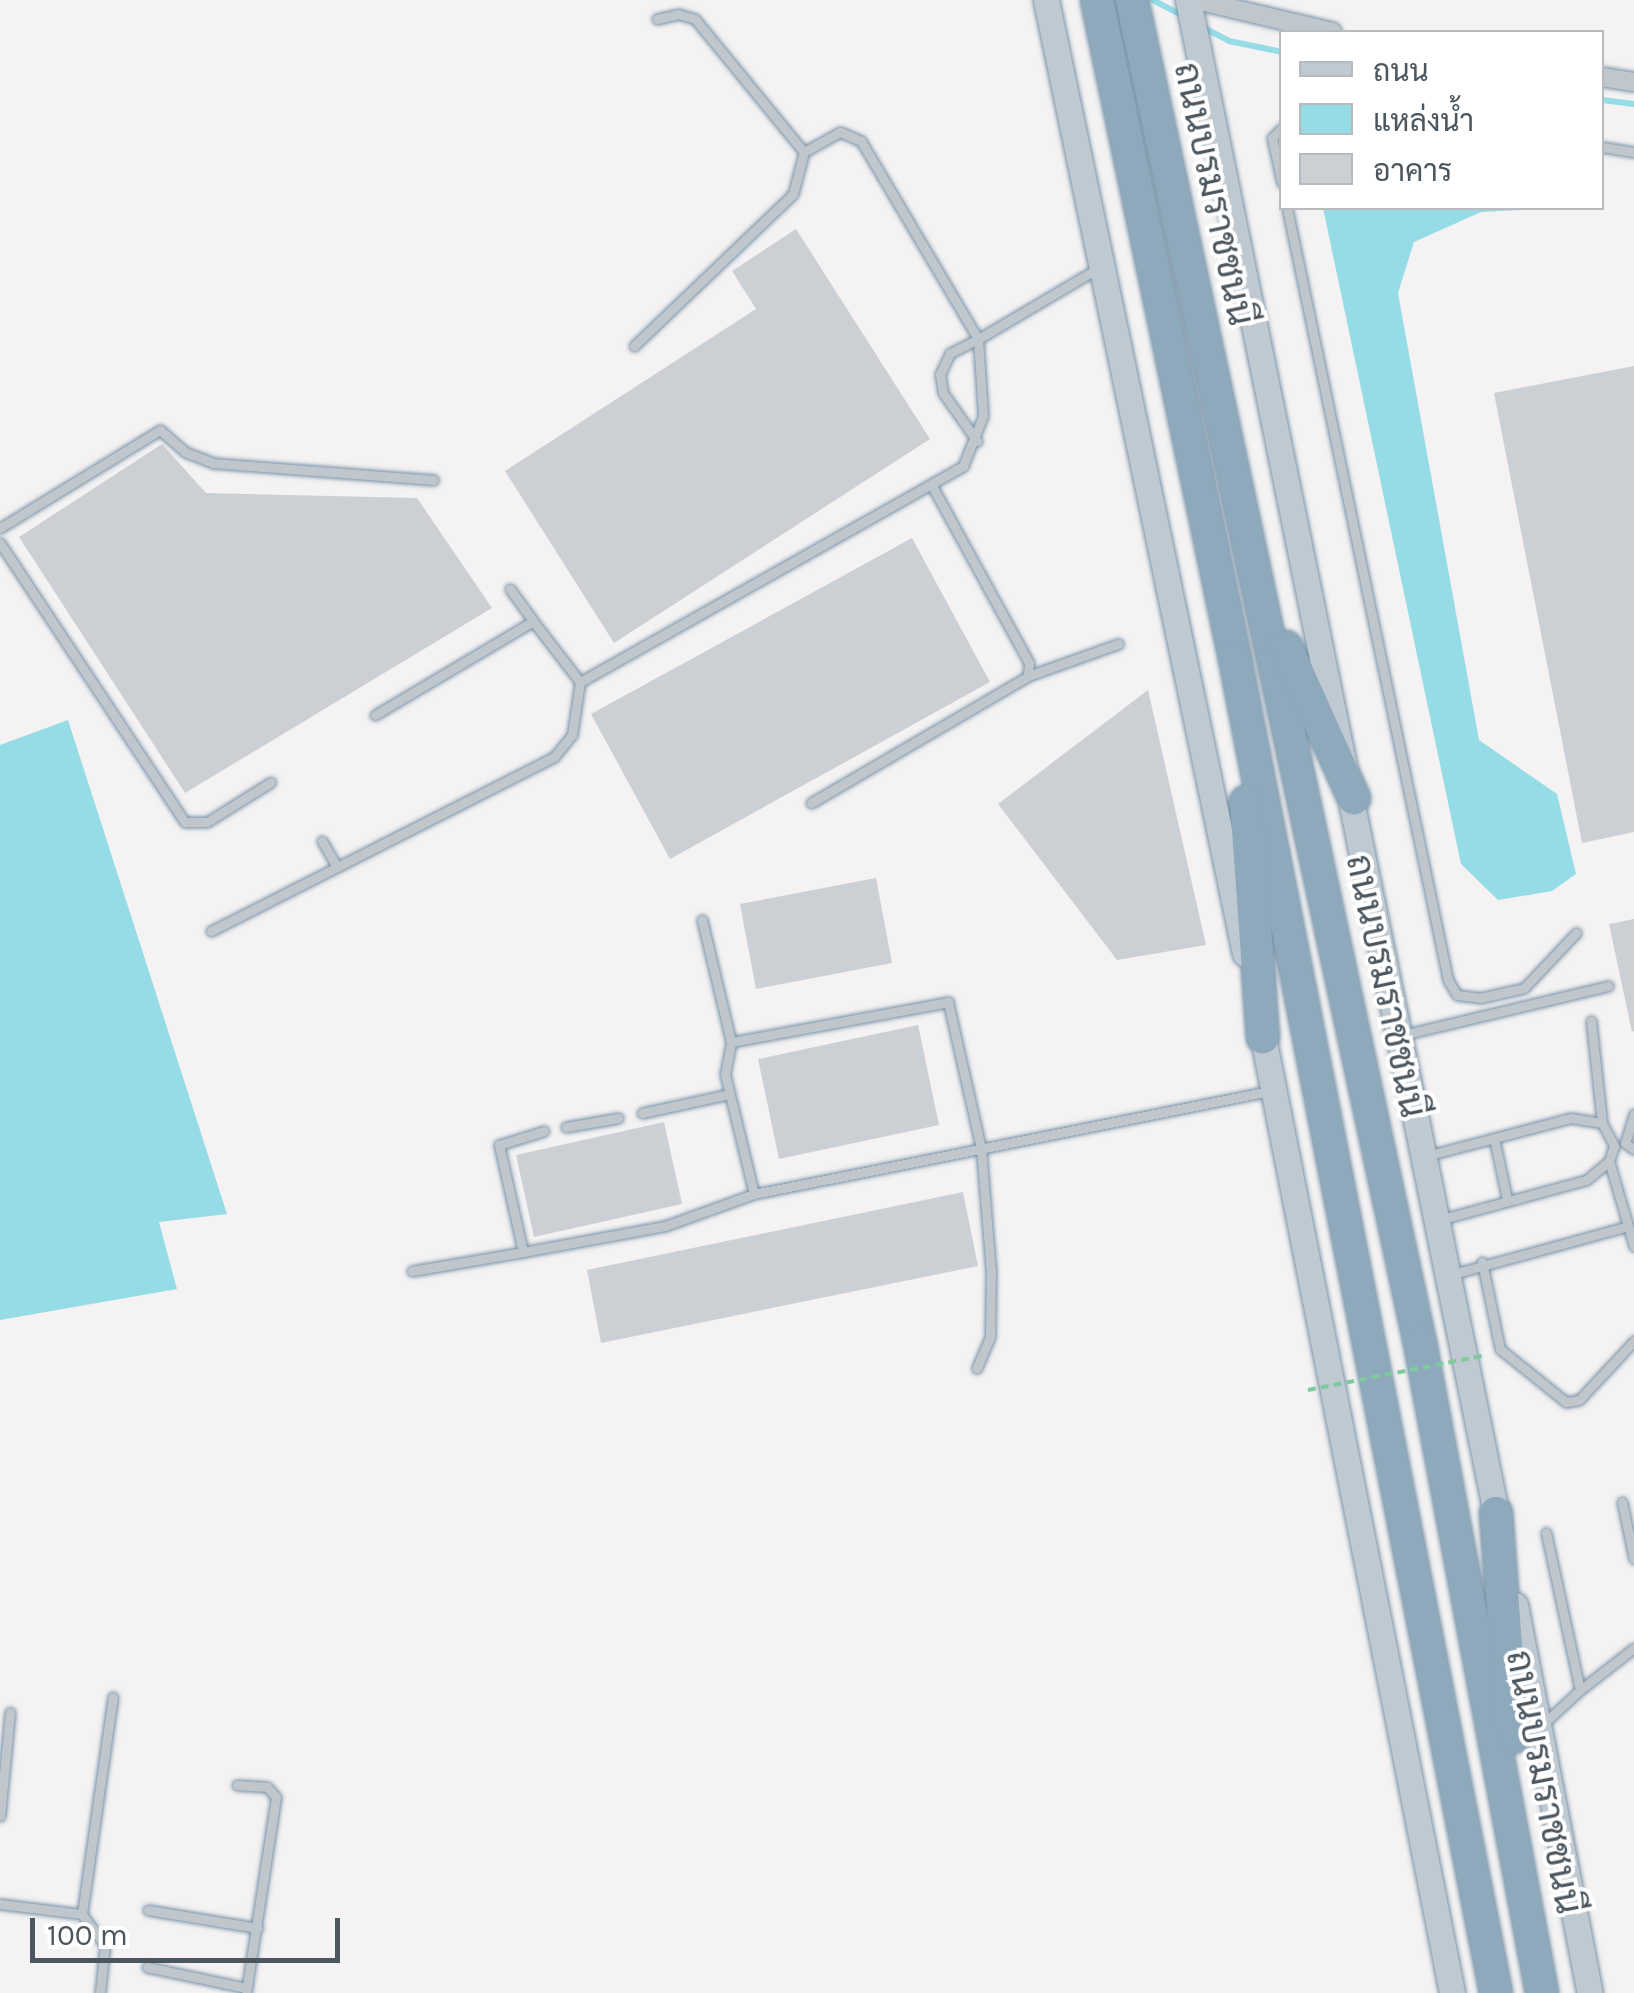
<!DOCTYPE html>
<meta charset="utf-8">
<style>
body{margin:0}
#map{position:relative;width:1634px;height:1993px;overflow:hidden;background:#f4f2f2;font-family:Karla,Sarabun,sans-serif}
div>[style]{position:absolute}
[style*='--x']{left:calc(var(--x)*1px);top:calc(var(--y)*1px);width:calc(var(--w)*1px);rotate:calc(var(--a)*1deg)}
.water>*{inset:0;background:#95dce7}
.stream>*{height:6px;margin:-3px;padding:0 3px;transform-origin:3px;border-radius:3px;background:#95dce7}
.building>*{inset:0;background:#cccfd4}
.roads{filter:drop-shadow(0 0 2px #7993a8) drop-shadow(0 0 2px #7993a8)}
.lane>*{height:9px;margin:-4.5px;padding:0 4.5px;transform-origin:4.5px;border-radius:4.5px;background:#bfc7cd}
.street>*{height:18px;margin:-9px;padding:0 9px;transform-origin:9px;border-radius:9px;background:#bfc7cd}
.secondary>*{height:25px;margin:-12.5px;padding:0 12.5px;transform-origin:12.5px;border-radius:12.5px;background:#bfc9d2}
.highway>*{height:32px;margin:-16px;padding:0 16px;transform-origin:16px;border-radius:16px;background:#8ea8bc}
.path-bridge>*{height:4px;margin-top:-2px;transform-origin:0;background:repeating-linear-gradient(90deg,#7fc99f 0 8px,transparent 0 13px)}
span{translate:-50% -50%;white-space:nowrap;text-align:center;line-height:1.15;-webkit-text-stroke:8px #fff;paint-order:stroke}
.street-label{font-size:38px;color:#4b565e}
.legend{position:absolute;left:1279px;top:30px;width:325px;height:180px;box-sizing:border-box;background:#fff;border:2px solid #b7bbbf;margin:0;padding:12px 18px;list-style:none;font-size:30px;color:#4b565e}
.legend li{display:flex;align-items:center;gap:20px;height:50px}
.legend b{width:50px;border:2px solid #b7bbbf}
.scale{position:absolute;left:30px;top:1918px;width:310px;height:45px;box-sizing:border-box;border:5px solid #4b565e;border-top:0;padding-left:12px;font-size:30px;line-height:35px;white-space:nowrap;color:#4b565e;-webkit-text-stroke:8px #fff;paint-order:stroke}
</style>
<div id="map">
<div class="water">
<div style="clip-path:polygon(1323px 208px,1557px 208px,1481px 212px,1414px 242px,1398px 293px,1479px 740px,1557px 794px,1576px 874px,1552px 891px,1498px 900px,1461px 864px)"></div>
<div style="clip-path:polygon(68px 720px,227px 1214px,159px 1222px,177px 1289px,0 1320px,0 745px)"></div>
</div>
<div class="stream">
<div style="--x:1153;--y:0;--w:34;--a:28"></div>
<div style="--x:1202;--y:27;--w:30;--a:27"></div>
<div style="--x:1229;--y:41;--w:54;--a:11.7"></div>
<div style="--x:1602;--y:100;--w:32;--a:7"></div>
</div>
<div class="building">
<div style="clip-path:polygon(796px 229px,930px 439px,614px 643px,505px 471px,756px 309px,732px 271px)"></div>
<div style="clip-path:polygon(1634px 366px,1634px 832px,1582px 843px,1494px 393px)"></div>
<div style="clip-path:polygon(162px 444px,206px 493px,417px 498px,492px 608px,185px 793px,19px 537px)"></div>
<div style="clip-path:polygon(912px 538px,990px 682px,670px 859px,591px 714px)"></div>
<div style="clip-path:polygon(1148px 690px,1206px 945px,1117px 960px,998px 804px)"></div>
<div style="clip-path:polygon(876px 878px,892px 963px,756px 989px,740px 904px)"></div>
<div style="clip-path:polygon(1634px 919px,1634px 1031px,1632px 1032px,1609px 924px)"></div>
<div style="clip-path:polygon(918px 1025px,939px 1125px,779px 1159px,758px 1059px)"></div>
<div style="clip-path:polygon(664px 1122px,682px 1204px,534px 1237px,516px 1155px)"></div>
<div style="clip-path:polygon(963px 1192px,978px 1266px,601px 1343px,587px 1270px)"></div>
</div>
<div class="roads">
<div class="lane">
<div style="--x:657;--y:19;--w:22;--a:-13"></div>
<div style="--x:678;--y:14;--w:18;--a:16"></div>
<div style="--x:695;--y:19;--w:172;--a:50.7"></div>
<div style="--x:804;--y:152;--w:41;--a:-29.1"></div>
<div style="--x:840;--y:132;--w:23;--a:23"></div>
<div style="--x:861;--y:141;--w:230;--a:59.4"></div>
<div style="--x:978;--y:339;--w:31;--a:153"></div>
<div style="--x:950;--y:353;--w:23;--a:115"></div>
<div style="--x:940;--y:374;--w:19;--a:81"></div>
<div style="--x:943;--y:393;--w:59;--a:54.7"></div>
<div style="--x:1282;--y:128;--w:14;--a:135"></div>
<div style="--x:1272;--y:138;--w:46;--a:77.5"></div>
<div style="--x:1602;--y:147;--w:32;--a:9"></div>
<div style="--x:1287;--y:208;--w:789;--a:78.22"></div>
<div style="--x:1448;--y:980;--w:17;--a:59"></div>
<div style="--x:1457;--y:995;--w:23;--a:7"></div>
<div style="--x:1480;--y:998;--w:45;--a:-12.8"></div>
<div style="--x:1524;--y:988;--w:76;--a:-46.6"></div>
<div style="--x:634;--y:346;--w:220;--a:-43.7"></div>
<div style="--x:793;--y:194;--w:43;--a:-75.3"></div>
<div style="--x:0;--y:528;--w:188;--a:-31.5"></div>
<div style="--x:160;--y:430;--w:33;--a:41"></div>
<div style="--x:185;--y:452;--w:30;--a:21"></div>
<div style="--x:213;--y:463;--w:221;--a:4.4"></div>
<div style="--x:0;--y:543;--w:335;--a:56.5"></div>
<div style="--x:185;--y:822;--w:22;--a:0"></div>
<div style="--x:207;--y:822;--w:75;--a:-32"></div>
<div style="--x:510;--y:589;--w:39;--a:54"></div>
<div style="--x:1028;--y:676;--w:96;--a:-19.6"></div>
<div style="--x:375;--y:715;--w:184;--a:-30.7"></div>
<div style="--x:533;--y:621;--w:77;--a:52.4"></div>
<div style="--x:580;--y:682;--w:440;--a:-29.4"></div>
<div style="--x:963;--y:466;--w:54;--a:-68.2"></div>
<div style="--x:983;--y:416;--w:77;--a:-93.7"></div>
<div style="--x:978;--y:339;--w:138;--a:-30.5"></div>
<div style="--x:811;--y:803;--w:251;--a:-30.3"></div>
<div style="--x:1028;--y:676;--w:13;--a:-86"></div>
<div style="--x:1029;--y:663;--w:204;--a:-118.7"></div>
<div style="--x:322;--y:841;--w:30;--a:60"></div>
<div style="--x:702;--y:920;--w:125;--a:76.6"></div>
<div style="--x:211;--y:931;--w:385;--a:-26.9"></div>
<div style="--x:554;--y:757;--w:28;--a:-51"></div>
<div style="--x:572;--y:735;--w:54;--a:-81.4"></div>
<div style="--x:1591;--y:1021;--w:103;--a:83.8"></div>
<div style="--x:1402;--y:1035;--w:212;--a:-13.4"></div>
<div style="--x:642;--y:1113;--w:89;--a:-12.3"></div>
<div style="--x:1634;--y:1114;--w:30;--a:107"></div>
<div style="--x:1625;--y:1143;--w:11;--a:34"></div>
<div style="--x:566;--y:1127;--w:53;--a:-9.8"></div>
<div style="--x:1494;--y:1138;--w:62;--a:78"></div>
<div style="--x:1426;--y:1156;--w:150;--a:-14.7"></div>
<div style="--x:1571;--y:1118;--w:31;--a:9"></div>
<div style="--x:1602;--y:1123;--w:26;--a:62"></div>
<div style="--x:1614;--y:1146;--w:16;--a:108"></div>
<div style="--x:1609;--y:1161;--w:30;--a:140"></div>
<div style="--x:1586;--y:1180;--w:152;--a:164.8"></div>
<div style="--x:1609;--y:1161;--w:89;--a:73.6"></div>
<div style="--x:754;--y:1194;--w:123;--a:-103.6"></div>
<div style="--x:725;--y:1074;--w:33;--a:-79"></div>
<div style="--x:731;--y:1042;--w:221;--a:-10.4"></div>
<div style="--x:948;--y:1002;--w:150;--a:77.3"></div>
<div style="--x:981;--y:1148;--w:123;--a:85.4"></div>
<div style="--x:991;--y:1271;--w:66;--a:90.9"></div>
<div style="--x:990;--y:1337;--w:34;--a:113"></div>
<div style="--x:523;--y:1252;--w:144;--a:-10.4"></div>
<div style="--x:665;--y:1226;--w:95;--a:-19.8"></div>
<div style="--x:754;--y:1194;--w:526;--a:-11.29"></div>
<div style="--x:1482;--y:1262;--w:89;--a:78.3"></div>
<div style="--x:1500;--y:1349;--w:85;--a:38.8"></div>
<div style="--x:1566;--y:1402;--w:13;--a:-9"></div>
<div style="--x:1579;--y:1400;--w:81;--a:-47"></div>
<div style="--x:412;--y:1271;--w:113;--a:-9.7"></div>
<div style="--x:523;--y:1252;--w:110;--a:-102.6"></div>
<div style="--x:499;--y:1145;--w:47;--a:-17.3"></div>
<div style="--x:1453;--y:1274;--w:181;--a:-15.3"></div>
<div style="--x:1622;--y:1502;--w:58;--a:78.1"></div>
<div style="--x:1580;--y:1690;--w:68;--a:-37.9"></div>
<div style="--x:1542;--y:1725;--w:52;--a:-42.6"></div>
<div style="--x:1580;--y:1690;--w:161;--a:-102.2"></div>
<div style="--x:237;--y:1785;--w:30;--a:4"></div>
<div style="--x:267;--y:1787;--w:13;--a:48"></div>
<div style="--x:276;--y:1797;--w:198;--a:98.7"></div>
<div style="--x:0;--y:1816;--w:104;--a:-84.5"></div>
<div style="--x:0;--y:1904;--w:83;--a:7"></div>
<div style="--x:148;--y:1910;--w:111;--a:9.3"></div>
<div style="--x:147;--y:1967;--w:102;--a:11.9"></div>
<div style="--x:100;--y:1993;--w:48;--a:-84.1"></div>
<div style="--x:105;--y:1945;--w:39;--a:-127"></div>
<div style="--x:82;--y:1914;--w:219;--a:-81.9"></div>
</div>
<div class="street">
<div style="--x:1201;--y:1;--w:135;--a:13.3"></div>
<div style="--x:1602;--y:77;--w:32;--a:9"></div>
</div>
<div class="secondary">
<div style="--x:1046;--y:0;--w:974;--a:78.21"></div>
<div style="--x:1188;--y:0;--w:1563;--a:78.49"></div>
<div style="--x:1260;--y:1022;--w:990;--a:78.81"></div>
<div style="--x:1515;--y:1605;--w:395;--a:79.1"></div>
</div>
<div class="highway">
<div style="--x:1097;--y:0;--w:673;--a:78.17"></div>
<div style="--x:1235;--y:659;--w:1359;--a:78.93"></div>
<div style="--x:1132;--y:0;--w:1374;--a:77.9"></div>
<div style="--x:1420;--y:1343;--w:661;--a:79.37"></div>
<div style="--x:1286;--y:647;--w:166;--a:65.8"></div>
<div style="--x:1246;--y:802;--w:236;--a:85.9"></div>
<div style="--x:1496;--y:1513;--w:225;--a:85.7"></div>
</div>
</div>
<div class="path-bridge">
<div style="--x:1308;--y:1390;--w:177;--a:-11.1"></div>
</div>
<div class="street-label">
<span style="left:1214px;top:194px;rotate:78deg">ถนนบรมราชชนนี</span>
<span style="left:1386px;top:986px;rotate:78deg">ถนนบรมราชชนนี</span>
<span style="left:1544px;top:1782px;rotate:79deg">ถนนบรมราชชนนี</span>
</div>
<ul class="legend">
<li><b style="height:12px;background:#bfc9d2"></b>ถนน</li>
<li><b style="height:28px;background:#95dce7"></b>แหล่งน้ำ</li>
<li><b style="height:28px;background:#cccfd4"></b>อาคาร</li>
</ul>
<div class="scale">100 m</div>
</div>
